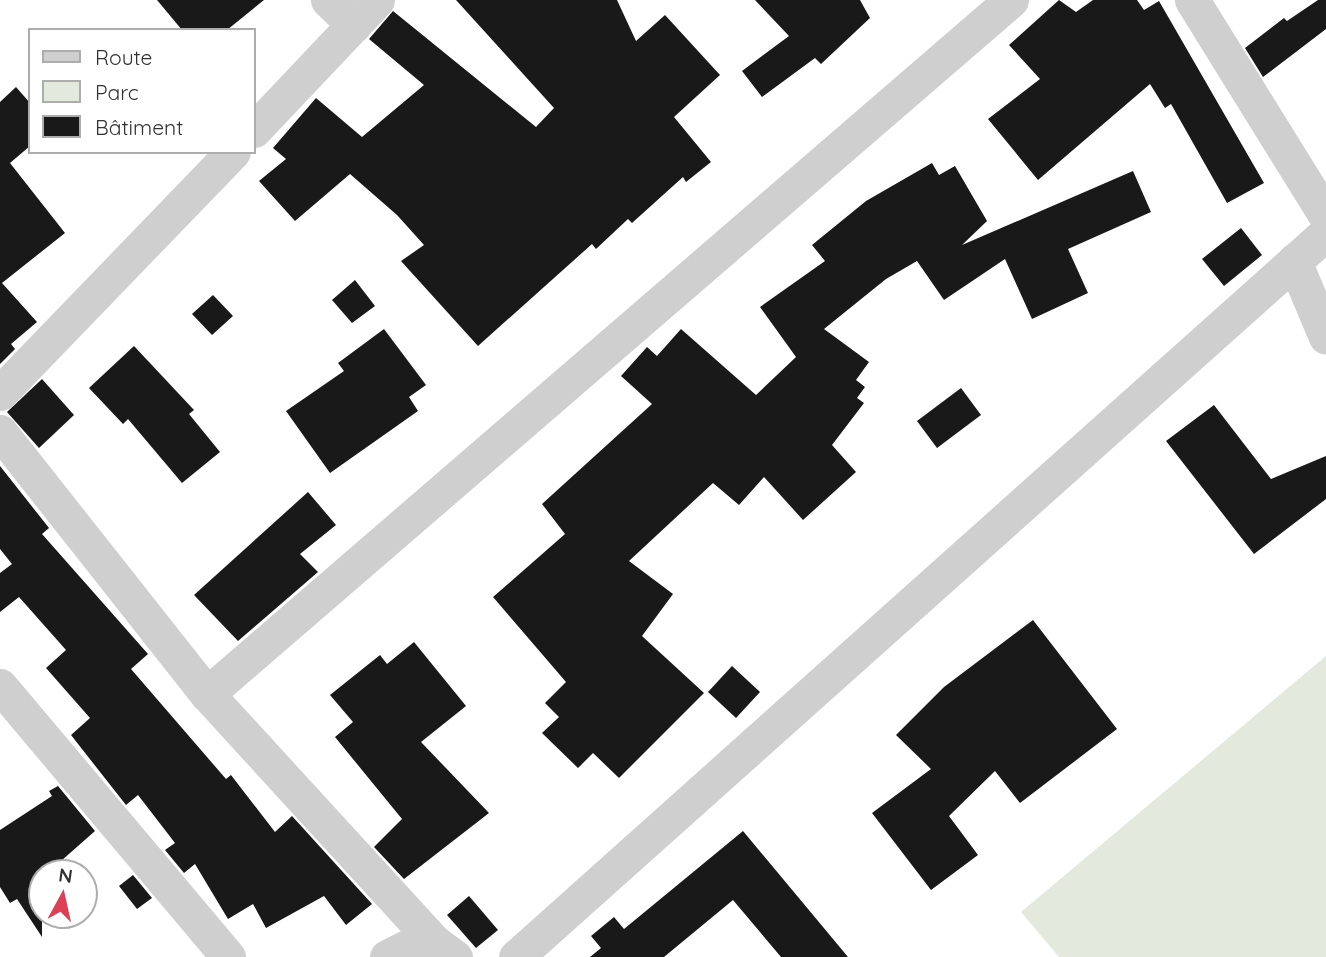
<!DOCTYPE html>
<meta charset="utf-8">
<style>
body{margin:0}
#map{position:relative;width:1326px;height:957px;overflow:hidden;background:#fff;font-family:Quicksand,sans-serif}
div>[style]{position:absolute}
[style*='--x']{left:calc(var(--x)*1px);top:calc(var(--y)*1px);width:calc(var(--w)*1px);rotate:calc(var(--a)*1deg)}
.green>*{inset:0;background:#e3e9dc}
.building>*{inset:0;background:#191919}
.street>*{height:35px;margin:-17.5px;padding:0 17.5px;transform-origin:17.5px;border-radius:17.5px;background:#cfcfcf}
span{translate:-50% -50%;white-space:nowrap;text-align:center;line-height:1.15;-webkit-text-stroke:7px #fff;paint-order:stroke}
.legend{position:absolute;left:28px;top:28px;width:228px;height:126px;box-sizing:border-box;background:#fff;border:2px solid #adadad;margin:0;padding:9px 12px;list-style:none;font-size:21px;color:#323232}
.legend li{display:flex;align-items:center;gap:14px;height:35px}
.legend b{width:35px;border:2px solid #adadad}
.north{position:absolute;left:28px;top:859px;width:70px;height:70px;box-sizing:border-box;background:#fff;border:2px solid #adadad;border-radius:50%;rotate:8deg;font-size:19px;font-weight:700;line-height:28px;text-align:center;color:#323232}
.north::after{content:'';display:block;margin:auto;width:24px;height:32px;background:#dd4055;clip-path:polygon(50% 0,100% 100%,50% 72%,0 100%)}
</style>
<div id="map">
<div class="green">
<div style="clip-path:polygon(1326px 656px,1326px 957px,1059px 957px,1021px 912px)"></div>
</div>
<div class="building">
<div style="clip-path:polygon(157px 0,264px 0,227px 30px,182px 30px)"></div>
<div style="clip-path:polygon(456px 0,617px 0,636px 41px,665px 15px,720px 75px,674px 117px,711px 162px,686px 182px,683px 177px,632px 223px,628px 219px,596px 249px,592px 244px,478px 346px,401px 261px,424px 245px,397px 215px,350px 174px,295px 221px,259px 181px,286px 159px,273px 148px,316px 98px,362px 137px,424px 85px,369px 39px,393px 11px,536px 127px,554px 108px)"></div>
<div style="clip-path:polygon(755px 0,860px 0,870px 18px,821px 64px,815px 58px,762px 97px,742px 71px,789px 36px)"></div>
<div style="clip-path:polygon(1059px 0,1076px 12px,1093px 0,1137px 0,1144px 10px,1159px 1px,1264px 183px,1227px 203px,1171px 104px,1165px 108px,1150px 84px,1038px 180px,988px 119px,1040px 79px,1009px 45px)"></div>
<div style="clip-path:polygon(1318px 0,1326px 0,1326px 29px,1263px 77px,1245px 48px,1284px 18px,1287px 21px)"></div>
<div style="clip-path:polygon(16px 87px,30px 103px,30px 146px,10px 163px,65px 233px,2px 283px,37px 322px,11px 344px,15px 349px,0 364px,0 102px)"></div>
<div style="clip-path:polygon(932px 163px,939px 175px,955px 166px,987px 221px,962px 245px,1133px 171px,1151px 212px,1068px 249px,1088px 293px,1032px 319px,1005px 259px,944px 300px,917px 261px,886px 279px,824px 329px,869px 362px,856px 380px,865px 387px,857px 398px,864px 403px,832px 445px,856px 472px,803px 520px,764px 477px,739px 505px,713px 483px,629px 561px,673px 594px,642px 636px,704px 693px,619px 778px,593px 753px,578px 768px,542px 733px,559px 717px,545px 703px,566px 682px,493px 597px,565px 534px,542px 504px,652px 404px,621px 376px,647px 347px,657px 356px,681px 329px,756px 395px,796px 357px,760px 307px,825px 261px,812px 245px,866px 201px)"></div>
<div style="clip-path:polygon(1241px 228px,1262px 255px,1224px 286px,1202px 259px)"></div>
<div style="clip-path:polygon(355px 280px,375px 306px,352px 323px,332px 300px)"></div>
<div style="clip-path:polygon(213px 295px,233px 316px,212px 335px,192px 314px)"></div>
<div style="clip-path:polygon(384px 329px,426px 385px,409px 397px,418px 411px,330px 473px,286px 411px,344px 371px,338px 363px)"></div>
<div style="clip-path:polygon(134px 346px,194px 410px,189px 414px,220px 452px,182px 483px,128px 419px,123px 424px,89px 388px)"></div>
<div style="clip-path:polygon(42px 379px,74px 415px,39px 448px,7px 412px)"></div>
<div style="clip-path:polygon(961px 388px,981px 415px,937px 448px,917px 421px)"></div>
<div style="clip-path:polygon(1214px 405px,1271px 479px,1326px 456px,1326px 499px,1254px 554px,1166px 441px)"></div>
<div style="clip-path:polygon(0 466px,49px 528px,42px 534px,148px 654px,131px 669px,226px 779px,231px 775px,275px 832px,292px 816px,372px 904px,346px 925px,324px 896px,266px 928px,253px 904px,228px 919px,195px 864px,184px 873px,165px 850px,175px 843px,138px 795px,126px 805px,71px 735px,90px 718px,46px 668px,66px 650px,19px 597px,0 612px,0 573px,12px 564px,0 549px)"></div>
<div style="clip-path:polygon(308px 492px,336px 525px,300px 554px,318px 572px,238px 641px,194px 595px)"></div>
<div style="clip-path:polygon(1033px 620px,1117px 729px,1020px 803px,995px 771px,949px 816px,978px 855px,931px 890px,872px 813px,931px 769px,896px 735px,944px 687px)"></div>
<div style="clip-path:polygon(414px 642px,466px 706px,421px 742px,489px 813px,404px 879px,374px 847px,402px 819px,335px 737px,353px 722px,330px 695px,380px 655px,387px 664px)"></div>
<div style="clip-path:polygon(732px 666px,760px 692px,736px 718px,708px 692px)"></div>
<div style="clip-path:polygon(58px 786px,95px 831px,61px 861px,69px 873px,42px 873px,42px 937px,17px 899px,10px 903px,0 887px,0 830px,52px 796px,49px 791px)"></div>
<div style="clip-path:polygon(743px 831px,848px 957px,781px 957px,733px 900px,664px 957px,590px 957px,601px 948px,591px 936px,614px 917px,624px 929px)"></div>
<div style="clip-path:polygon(133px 875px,152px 898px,137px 909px,119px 886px)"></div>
<div style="clip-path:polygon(469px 896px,498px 930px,476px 948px,447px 915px)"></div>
</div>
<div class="street">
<div style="--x:328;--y:0;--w:36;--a:44"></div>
<div style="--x:1192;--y:0;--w:254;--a:58.2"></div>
<div style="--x:254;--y:130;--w:179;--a:-46.6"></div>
<div style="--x:1294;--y:261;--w:82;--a:67.2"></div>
<div style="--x:0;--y:393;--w:335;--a:-46"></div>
<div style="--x:0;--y:432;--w:334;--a:51.7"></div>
<div style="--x:207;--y:694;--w:336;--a:47.5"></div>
<div style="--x:434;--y:942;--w:26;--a:36"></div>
<div style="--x:0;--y:686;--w:354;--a:49.9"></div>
<div style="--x:207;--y:694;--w:1062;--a:-40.8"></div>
<div style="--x:387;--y:957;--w:33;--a:-27"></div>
<div style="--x:416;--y:942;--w:18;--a:0"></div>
<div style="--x:516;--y:957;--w:1086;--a:-41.79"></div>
</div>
<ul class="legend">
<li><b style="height:9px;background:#cfcfcf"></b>Route</li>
<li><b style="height:19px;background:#e3e9dc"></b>Parc</li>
<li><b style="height:19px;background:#191919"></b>Bâtiment</li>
</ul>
<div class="north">N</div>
</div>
